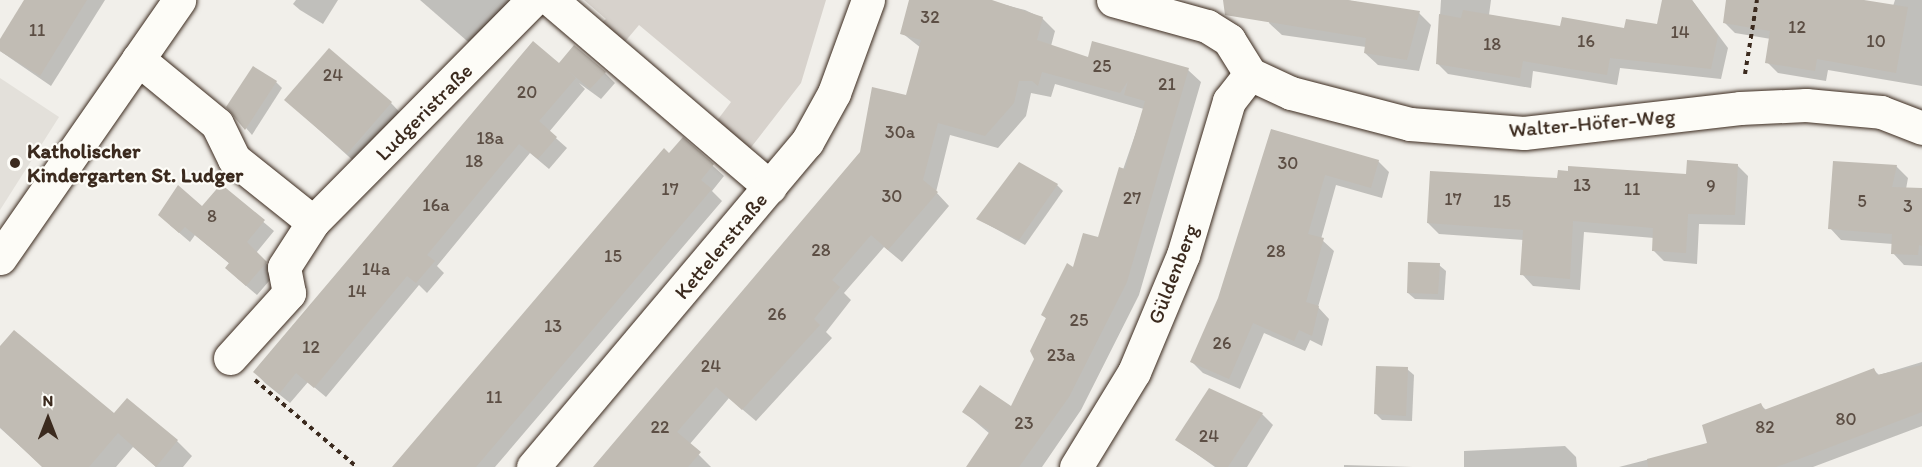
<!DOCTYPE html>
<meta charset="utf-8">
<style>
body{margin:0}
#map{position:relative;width:1922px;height:467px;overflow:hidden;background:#f1efea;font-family:Itim,sans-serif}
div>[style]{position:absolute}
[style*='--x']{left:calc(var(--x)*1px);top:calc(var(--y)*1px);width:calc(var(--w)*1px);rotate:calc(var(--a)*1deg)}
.built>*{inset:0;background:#e3e0da}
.green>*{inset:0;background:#d7d2cc}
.shadow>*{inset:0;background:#0003}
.building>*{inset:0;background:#c1bcb4}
.path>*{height:4px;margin-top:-2px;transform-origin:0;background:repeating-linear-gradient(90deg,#3b2a1e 0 4.5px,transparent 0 9px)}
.roads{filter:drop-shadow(0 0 2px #3b2a1e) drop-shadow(0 0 2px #3b2a1e)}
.minor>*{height:33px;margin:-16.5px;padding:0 16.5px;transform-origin:16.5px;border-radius:16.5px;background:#fdfcf7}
.dots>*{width:16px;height:16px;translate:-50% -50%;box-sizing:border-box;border:3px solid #fdfcf7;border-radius:50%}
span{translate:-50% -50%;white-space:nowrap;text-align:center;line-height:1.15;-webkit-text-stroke:4.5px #fdfcf7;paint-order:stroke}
.number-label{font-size:18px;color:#5c4e44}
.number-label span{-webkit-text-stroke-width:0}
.street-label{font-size:21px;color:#3b2a1e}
.poi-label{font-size:21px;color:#3b2a1e;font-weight:700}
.left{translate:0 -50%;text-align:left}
.north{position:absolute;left:18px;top:389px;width:60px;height:60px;-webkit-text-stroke:4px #fdfcf7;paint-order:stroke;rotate:0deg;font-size:16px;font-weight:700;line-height:24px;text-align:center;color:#3b2a1e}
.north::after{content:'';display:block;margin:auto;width:21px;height:27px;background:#3b2a1e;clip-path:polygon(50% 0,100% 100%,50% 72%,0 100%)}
</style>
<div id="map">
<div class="built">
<div style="clip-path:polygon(0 78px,59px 117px,0 210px)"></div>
</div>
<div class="green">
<div style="clip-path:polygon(584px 0,826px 0,801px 83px,749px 150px,716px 122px,731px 102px,639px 25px,623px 44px,600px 24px,606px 19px)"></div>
</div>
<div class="shadow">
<div style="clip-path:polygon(26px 0,105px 0,51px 86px,0 51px,0 41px)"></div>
<div style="clip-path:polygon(296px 0,338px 0,323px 24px,300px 10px,293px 4px)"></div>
<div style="clip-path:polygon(420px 0,515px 0,474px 47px)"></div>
<div style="clip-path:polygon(911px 0,987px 0,1025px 10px,1042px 18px,1055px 31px,1051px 46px,1089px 59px,1188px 70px,1201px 82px,1139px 295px,1081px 410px,1042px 467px,967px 467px,990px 434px,964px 412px,1011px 408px,1035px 359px,1047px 319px,1043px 315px,1099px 239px,1144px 109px,1055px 84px,1051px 97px,1031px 93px,1026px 116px,998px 148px,950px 135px,936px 192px,949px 206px,902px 262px,884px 247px,844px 293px,851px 300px,826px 332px,832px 338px,756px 421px,729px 398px,689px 445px,711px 467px,596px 467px,907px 97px,921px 48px,902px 33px)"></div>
<div style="clip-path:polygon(1273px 0,1346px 0,1419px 13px,1431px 25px,1419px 71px,1378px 65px,1365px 53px,1366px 47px,1282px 35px,1269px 23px)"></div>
<div style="clip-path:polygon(1441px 0,1491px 0,1489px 15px,1562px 28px,1625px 30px,1658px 26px,1663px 0,1692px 0,1728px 48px,1721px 79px,1620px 68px,1617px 85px,1533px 71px,1531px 88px,1448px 74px,1437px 63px)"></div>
<div style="clip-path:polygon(1728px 0,1856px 0,1893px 6px,1895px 0,1922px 0,1922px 86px,1828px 70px,1826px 81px,1778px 73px,1767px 62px,1771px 39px,1735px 33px,1724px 22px)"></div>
<div style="clip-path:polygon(559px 66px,605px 73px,615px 83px,601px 99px,579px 83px,585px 89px,549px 132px,567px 148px,549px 169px,530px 153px,437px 266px,444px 273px,427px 293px,419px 285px,326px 397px,308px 382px,290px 403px,265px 383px,255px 372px)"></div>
<div style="clip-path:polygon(276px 82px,282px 88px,252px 135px,228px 107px)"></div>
<div style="clip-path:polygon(286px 100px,391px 103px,411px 124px,368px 174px)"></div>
<div style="clip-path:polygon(1272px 130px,1378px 161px,1389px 172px,1382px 198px,1336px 185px,1321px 239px,1334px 251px,1318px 307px,1329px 319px,1322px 346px,1310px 340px,1305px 351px,1264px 333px,1240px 389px,1203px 373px,1192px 362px,1219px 298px)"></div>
<div style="clip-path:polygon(683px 139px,724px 176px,712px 191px,722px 201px,495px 467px,400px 467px)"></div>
<div style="clip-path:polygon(1737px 165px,1748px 176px,1745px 225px,1699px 224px,1697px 264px,1664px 261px,1653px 250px,1654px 238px,1584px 232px,1580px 290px,1533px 286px,1522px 274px,1524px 240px,1439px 234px,1428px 223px,1559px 179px,1688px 175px)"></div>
<div style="clip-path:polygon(1896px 166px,1908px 178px,1906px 189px,1922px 190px,1922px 266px,1904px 265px,1893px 253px,1893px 244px,1841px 240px,1830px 228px)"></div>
<div style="clip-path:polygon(1057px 185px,1063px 191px,1025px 245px,978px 219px)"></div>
<div style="clip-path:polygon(221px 186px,274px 231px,256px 253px,276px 273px,257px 295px,237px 278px,230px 264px,195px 235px,190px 242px,170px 225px,203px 208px)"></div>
<div style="clip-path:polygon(1439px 265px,1446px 271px,1444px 300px,1415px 299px,1408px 293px)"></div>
<div style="clip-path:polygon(0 348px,114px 416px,177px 441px,192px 456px,183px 467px,156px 467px,133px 447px,116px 467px,43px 467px,0 428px)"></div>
<div style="clip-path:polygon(1922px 362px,1922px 426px,1813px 467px,1619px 467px,1708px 444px,1761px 405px,1766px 410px,1874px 370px,1879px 375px)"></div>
<div style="clip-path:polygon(1407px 369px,1414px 375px,1412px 421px,1382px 420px,1376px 414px)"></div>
<div style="clip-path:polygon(1209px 390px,1262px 414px,1273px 425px,1247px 467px,1215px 467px,1177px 440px)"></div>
<div style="clip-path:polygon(1565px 446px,1576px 457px,1577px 467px,1464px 467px,1464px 451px)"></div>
<div style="clip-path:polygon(1344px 465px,1413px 467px,1344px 467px)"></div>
</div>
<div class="building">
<div style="clip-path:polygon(24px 0,87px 0,40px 76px,0 51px,0 39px)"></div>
<div style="clip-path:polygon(909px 0,992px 0,1043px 17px,1037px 40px,1088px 57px,1092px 41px,1189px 68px,1127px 282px,1069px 397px,1019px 467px,966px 467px,990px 431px,962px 412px,980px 385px,1011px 406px,1034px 359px,1030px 351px,1046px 318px,1041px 315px,1067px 263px,1073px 267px,1083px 233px,1098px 237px,1119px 167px,1125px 169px,1145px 101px,1124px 95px,1128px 81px,1120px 93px,1042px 72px,1038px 86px,1032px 81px,1019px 81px,1014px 103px,985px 136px,938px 123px,923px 180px,938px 192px,888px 250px,871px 235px,832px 280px,840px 287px,814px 319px,820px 325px,742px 410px,716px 387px,677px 432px,701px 452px,688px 467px,593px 467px,860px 152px,872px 87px,906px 95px,921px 40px,900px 34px)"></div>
<div style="clip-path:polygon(1223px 0,1348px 0,1420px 11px,1407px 60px,1364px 53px,1366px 38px,1225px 15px)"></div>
<div style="clip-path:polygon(1662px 0,1692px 0,1718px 36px,1711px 69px,1610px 58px,1607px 75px,1523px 61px,1520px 78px,1436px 64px,1439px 14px,1461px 18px,1463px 10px,1560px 26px,1562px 17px,1624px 28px,1626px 19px,1657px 24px)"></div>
<div style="clip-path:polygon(1726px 0,1864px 0,1908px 7px,1896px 73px,1817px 59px,1815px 71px,1765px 63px,1770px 31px,1723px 23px)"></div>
<div style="clip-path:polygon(533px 41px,559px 63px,574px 45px,606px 72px,590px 89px,566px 69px,576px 78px,539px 121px,557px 137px,538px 159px,519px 144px,427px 255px,435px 261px,416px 283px,407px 276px,314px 388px,296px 373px,279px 394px,253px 372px)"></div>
<div style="clip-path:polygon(329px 48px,392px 102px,347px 154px,284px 100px)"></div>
<div style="clip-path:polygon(253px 66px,277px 81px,245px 130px,226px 107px)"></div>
<div style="clip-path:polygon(1271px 129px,1379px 160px,1371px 188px,1325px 175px,1308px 234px,1324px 238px,1306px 302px,1319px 306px,1312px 336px,1299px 330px,1294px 341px,1253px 323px,1229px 379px,1190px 362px,1218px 298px)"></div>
<div style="clip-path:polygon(683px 137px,714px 164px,701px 180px,712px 189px,476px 467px,392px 467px,664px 148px,669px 153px)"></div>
<div style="clip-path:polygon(1687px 160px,1738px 164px,1735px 215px,1688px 214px,1686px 253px,1652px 251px,1653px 228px,1573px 221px,1570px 279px,1520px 275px,1523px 230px,1427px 223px,1430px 171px,1557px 178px,1558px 170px,1568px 171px,1568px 166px,1686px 174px)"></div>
<div style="clip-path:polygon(1833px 161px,1897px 165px,1892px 187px,1922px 188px,1922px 246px,1919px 245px,1918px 255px,1891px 254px,1892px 234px,1828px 229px)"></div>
<div style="clip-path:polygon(1019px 162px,1058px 184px,1019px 240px,976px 219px)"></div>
<div style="clip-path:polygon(221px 184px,265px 220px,247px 242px,267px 262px,246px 286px,225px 268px,229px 263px,185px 227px,179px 233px,158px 215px,178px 185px,202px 206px)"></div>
<div style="clip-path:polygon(1408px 262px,1440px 263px,1438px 294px,1407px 293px)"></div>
<div style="clip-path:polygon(14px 330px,114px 413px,127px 398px,178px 440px,156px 467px,118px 433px,89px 467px,42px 467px,0 427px,0 346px)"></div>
<div style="clip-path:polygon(1922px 365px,1922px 412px,1799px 459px,1776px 467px,1648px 467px,1647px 459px,1707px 443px,1702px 425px,1761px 403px,1764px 410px,1874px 368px,1877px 375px)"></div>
<div style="clip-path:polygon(1376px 366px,1408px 367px,1406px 416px,1374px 414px)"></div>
<div style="clip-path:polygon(1209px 388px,1263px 413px,1228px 467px,1217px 467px,1175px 440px)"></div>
</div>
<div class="path">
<div style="--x:1745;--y:74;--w:75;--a:-80.8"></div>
<div style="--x:255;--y:380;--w:134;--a:40.5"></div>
</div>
<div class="roads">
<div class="minor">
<div style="--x:551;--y:0;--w:288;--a:40.5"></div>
<div style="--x:1113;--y:0;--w:98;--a:15.5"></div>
<div style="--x:1207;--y:26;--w:26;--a:32"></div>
<div style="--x:1229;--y:40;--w:40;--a:58"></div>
<div style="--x:1250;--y:74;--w:45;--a:24.9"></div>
<div style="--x:1291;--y:93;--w:123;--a:14.6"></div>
<div style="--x:1410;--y:124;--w:114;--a:4.5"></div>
<div style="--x:1524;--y:133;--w:217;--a:-6.6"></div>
<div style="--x:1740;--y:108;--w:66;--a:-2.6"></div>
<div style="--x:1806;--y:105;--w:75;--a:5.3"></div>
<div style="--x:1881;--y:112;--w:44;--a:21.3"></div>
<div style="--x:138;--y:59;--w:102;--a:39.4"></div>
<div style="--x:217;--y:124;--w:39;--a:64"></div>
<div style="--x:234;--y:159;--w:101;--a:38.6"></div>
<div style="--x:313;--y:222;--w:313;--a:-45.3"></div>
<div style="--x:0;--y:258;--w:314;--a:-55.2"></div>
<div style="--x:230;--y:358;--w:88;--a:-47.8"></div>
<div style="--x:289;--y:293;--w:26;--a:-101"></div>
<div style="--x:284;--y:267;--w:54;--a:-57.2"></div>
<div style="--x:533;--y:467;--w:425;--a:-49.9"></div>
<div style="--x:807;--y:142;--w:56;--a:-61.1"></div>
<div style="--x:834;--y:93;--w:99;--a:-69.9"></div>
<div style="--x:1076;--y:467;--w:111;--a:-58.6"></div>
<div style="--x:1134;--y:372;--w:127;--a:-67.3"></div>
<div style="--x:1183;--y:255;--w:161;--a:-73.4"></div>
<div style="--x:1229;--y:101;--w:34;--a:-52"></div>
</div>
</div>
<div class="dots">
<div style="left:15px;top:163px;background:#3b2a1e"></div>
</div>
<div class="number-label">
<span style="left:930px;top:17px">32</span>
<span style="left:1797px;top:27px">12</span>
<span style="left:37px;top:30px">11</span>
<span style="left:1680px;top:32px">14</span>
<span style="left:1586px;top:41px">16</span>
<span style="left:1876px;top:41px">10</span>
<span style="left:1492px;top:44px">18</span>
<span style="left:1102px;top:66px">25</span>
<span style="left:333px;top:75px">24</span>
<span style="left:1167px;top:84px">21</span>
<span style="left:527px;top:92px">20</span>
<span style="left:900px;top:132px">30a</span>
<span style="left:490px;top:138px">18a</span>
<span style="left:474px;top:161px">18</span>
<span style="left:1288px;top:163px">30</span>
<span style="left:1582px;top:185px">13</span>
<span style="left:1711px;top:186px">9</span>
<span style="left:670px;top:189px">17</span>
<span style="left:1632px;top:189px">11</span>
<span style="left:892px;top:196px">30</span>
<span style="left:1132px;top:198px">27</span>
<span style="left:1453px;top:199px">17</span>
<span style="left:1502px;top:201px">15</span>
<span style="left:1862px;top:201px">5</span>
<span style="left:436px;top:205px">16a</span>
<span style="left:1908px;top:206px">3</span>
<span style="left:212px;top:216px">8</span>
<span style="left:821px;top:250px">28</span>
<span style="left:1276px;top:251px">28</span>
<span style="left:613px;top:256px">15</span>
<span style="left:376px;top:269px">14a</span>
<span style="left:357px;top:291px">14</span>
<span style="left:777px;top:314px">26</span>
<span style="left:1079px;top:320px">25</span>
<span style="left:553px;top:326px">13</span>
<span style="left:1222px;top:343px">26</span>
<span style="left:311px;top:347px">12</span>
<span style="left:1061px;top:355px">23a</span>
<span style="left:711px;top:366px">24</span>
<span style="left:494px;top:397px">11</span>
<span style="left:1846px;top:419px">80</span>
<span style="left:1024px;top:423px">23</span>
<span style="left:660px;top:427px">22</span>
<span style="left:1765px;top:427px">82</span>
<span style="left:1209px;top:436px">24</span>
</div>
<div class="street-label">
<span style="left:424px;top:112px;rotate:-45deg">Ludgeristraße</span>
<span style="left:1592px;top:123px;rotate:-5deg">Walter-Höfer-Weg</span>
<span style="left:721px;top:246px;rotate:-50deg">Kettelerstraße</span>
<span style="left:1173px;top:274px;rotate:-69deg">Güldenberg</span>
</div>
<div class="poi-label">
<span class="left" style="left:27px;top:163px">Katholischer<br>Kindergarten St. Ludger</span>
</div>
<div class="north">N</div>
</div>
